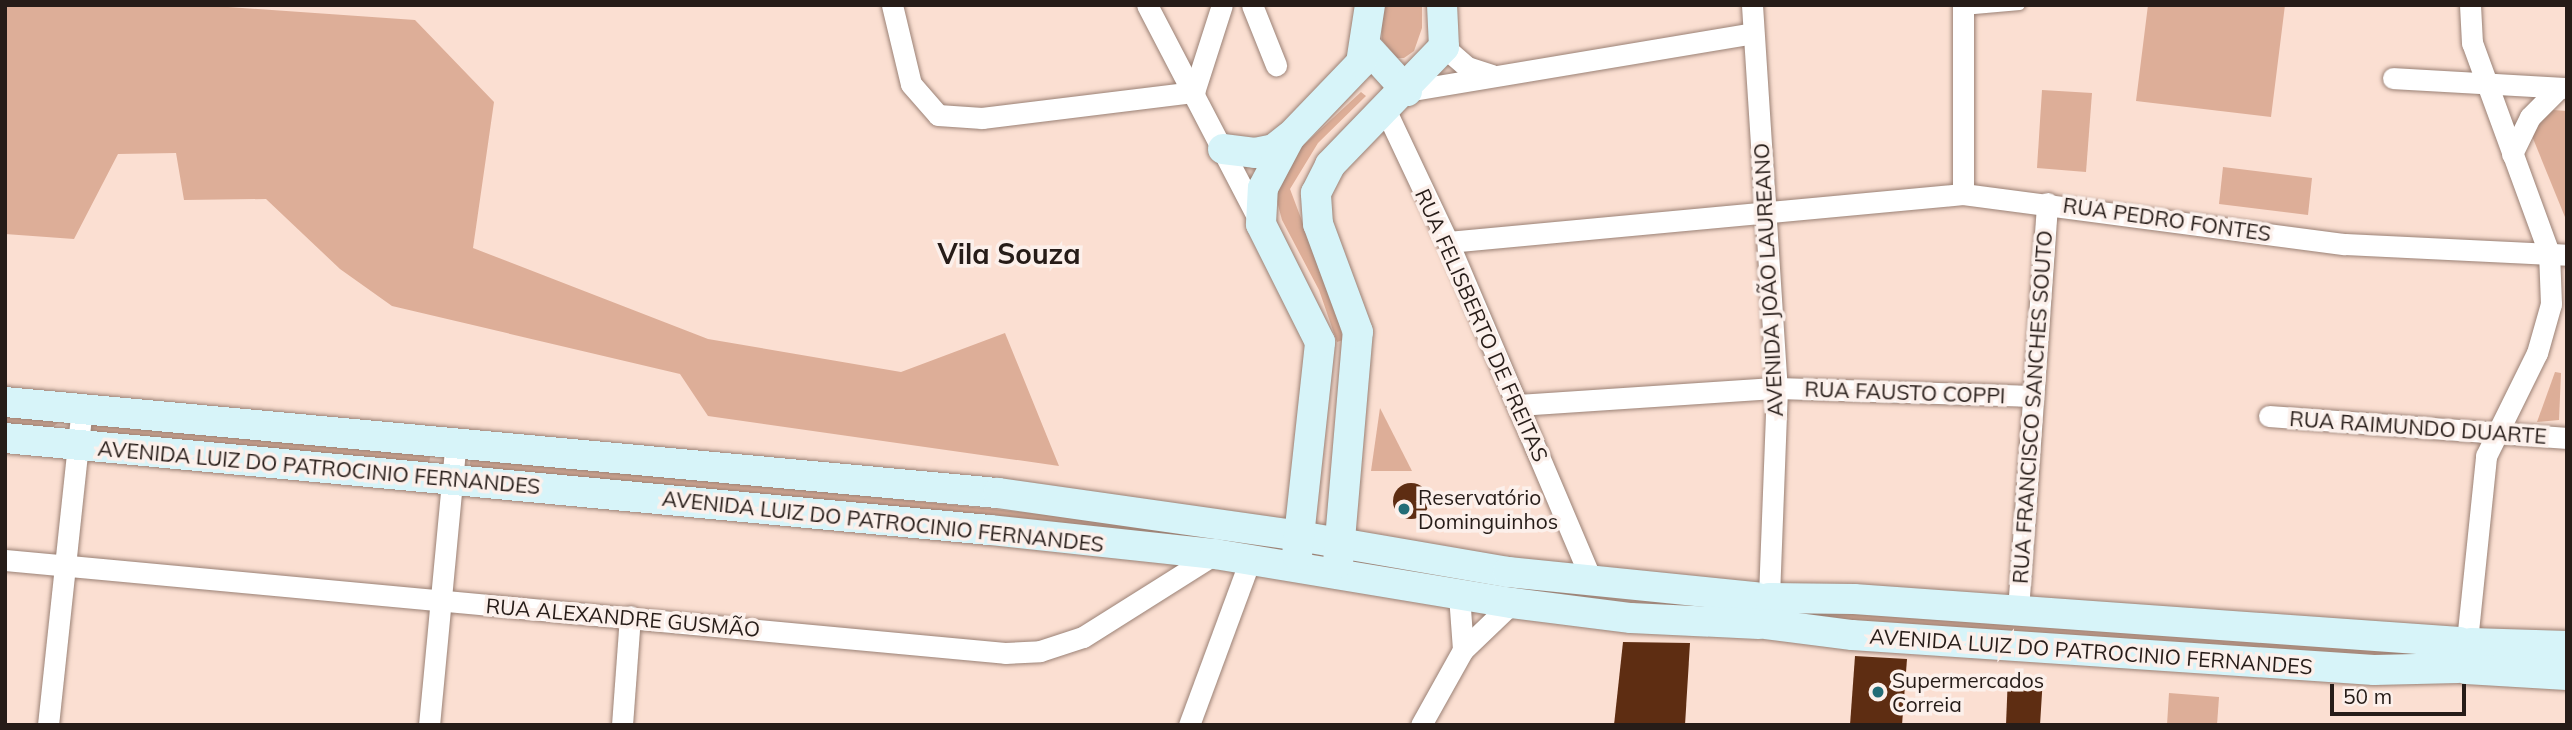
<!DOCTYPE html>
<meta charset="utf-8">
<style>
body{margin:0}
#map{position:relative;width:2572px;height:730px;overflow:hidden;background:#fbdfd2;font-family:Mulish,sans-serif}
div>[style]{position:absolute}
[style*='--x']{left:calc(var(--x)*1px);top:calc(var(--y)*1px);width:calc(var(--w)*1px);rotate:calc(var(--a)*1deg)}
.green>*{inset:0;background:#ddae98}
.building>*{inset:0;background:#5e2d12}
.round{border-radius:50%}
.roads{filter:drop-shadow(0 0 2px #9a8175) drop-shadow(0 0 2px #9a8175)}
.lane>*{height:10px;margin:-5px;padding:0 5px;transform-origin:5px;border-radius:5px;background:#fff}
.street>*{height:21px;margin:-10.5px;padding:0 10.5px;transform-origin:10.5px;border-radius:10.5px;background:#fff}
.secondary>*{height:30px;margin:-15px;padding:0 15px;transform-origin:15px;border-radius:15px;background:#d7f4f9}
.dots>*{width:19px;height:19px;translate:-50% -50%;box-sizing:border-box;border:4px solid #fcf0eb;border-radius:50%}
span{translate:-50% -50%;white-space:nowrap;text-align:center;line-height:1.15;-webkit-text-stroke:7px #fcf0eb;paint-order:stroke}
.street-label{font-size:21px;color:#261c18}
.poi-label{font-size:21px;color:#261c18}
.left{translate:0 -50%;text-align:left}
.district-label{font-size:28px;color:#261c18;font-weight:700}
.frame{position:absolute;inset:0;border:7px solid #261c18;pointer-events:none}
.scale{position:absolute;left:2330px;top:684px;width:136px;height:32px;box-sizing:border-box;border:4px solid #261c18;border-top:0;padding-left:9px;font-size:21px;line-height:24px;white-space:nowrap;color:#261c18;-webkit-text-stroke:5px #fcf0eb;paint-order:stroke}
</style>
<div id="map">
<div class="green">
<div style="clip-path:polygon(5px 5px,200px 5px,415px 20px,494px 102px,473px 248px,708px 339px,901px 372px,1005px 333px,1059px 466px,708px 416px,680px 374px,392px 306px,340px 269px,266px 199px,184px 200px,176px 153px,118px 154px,74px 239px,5px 234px)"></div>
<div style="clip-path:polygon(1380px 5px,1422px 5px,1422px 28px,1414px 51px,1404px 58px,1397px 58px,1382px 40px)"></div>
<div style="clip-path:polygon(2148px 5px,2285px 5px,2271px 117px,2136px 101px)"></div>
<div style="clip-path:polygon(2042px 90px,2092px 93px,2086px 172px,2037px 168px)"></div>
<div style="clip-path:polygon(1361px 92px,1366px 96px,1318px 143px,1290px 189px,1337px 314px,1343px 340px,1337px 342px,1319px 290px,1282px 220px,1273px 186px,1280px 167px)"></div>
<div style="clip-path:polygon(2553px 110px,2567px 111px,2567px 222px,2532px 136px,2539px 118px)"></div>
<div style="clip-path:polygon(2223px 167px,2312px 178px,2308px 215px,2219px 204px)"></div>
<div style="clip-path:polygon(2555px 372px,2561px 373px,2559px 420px,2537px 422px)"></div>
<div style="clip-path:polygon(1380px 408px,1412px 471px,1371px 471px)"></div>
<div style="clip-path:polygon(5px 414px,57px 418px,59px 422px,50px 429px,5px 425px)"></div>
<div style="clip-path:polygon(91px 422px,431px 451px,428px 470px,89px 440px)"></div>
<div style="clip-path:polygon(471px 455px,1031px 513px,1293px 546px,1291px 562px,469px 472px)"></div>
<div style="clip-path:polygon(1790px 609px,2444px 649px,2438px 659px,2255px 649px,1790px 618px)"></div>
<div style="clip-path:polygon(2169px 693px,2219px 697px,2217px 725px,2167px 725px)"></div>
</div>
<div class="building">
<div class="round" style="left:1393px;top:483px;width:36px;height:36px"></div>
<div style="clip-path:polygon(1623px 642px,1690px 643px,1685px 725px,1614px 725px)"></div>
<div style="clip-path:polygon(1855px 656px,1907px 659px,1902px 725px,1850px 725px)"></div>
<div style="clip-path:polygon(2008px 675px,2043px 677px,2040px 725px,2006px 725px)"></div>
</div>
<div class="roads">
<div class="lane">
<div style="--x:1963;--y:10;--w:57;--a:-5"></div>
</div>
<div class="street">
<div style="--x:892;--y:5;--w:81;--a:76.5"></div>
<div style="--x:911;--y:84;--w:41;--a:48.9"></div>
<div style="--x:938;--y:115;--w:44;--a:3.9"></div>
<div style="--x:982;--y:118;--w:214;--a:-7"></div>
<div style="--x:1194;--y:92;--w:91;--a:-72.2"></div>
<div style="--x:1147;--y:5;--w:247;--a:62.5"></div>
<div style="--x:1252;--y:5;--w:65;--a:68.2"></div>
<div style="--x:1752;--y:5;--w:384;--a:86.3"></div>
<div style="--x:1777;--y:388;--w:210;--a:92.2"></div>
<div style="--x:1963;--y:5;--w:189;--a:90"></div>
<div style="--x:1444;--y:47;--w:30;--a:41"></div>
<div style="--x:1467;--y:67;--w:26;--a:18"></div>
<div style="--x:2393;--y:78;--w:174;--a:3.3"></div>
<div style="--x:1407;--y:91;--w:351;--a:-9.5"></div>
<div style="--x:1385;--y:109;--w:147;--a:64.7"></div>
<div style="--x:1448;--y:242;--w:368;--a:67"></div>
<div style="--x:2512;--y:154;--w:41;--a:-64.1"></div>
<div style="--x:2530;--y:117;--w:41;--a:-45"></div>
<div style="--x:1448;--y:242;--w:517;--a:-5.32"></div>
<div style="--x:1963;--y:194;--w:385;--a:7.5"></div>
<div style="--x:2345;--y:244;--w:222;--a:2.8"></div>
<div style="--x:1518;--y:405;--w:260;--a:-3.8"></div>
<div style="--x:1777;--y:388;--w:256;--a:1.8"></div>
<div style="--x:2269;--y:416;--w:299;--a:4.2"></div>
<div style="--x:5;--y:560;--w:1004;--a:5.31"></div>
<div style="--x:1005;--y:653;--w:35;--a:-3"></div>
<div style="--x:1040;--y:651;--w:45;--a:-18"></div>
<div style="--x:1083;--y:637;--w:156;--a:-32.2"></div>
<div style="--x:1459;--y:595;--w:55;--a:85.8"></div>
<div style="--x:2018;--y:610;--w:408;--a:-85.9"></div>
<div style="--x:2467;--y:641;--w:186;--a:-84.1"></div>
<div style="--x:2486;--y:456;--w:115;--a:-63.7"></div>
<div style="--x:2537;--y:353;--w:51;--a:-74.1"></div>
<div style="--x:2551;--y:304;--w:51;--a:-92.2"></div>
<div style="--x:2549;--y:253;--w:224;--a:-110.1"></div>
<div style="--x:2472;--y:43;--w:38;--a:-93"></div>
<div style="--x:48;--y:725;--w:319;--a:-83.9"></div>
<div style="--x:429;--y:725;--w:284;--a:-84.6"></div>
<div style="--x:622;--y:725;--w:109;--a:-85.8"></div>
<div style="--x:1189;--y:725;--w:176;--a:-69.7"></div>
<div style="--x:1421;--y:725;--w:86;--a:-60.8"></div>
<div style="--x:1463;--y:650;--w:68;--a:-43.8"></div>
</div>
<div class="secondary">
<div style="--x:1366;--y:46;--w:61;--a:47.7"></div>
<div style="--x:1223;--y:149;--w:32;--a:7"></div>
<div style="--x:1255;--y:153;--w:19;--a:-12"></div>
<div style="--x:1274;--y:149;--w:19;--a:-39"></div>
<div style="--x:5;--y:402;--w:997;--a:5.24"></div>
<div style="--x:998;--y:493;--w:304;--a:8.1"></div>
<div style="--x:1299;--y:536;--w:212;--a:9.8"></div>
<div style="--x:1508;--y:572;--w:249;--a:5.8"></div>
<div style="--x:5;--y:438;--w:989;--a:5.34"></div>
<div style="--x:990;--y:530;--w:226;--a:6.1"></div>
<div style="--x:1215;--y:554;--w:301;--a:9.4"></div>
<div style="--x:1512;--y:603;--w:120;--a:7.2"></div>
<div style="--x:1631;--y:618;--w:128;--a:2.7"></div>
<div style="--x:1297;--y:555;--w:214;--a:-83.8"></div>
<div style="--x:1320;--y:342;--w:132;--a:-116.6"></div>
<div style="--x:1261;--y:224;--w:36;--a:-87"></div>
<div style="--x:1263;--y:188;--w:58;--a:-62.1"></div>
<div style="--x:1290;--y:137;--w:103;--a:-46.2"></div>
<div style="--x:1361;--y:63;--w:59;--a:-81.2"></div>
<div style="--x:1338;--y:563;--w:232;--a:-85.1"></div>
<div style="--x:1358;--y:332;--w:115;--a:-110.3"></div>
<div style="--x:1318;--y:224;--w:31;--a:-94"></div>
<div style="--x:1316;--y:193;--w:31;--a:-63"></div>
<div style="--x:1330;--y:165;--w:164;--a:-46"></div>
<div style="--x:1444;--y:47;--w:42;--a:-92.7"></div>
<div style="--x:1769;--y:598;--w:85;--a:0.7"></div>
<div style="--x:1854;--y:599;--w:607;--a:4.07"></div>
<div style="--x:1766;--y:624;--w:87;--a:7.3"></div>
<div style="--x:1852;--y:635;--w:523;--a:3.84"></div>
<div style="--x:2374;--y:670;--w:84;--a:-1.4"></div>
<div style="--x:2471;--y:643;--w:96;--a:1.8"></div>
<div style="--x:2466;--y:669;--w:101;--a:3.4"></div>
</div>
</div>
<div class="dots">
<div style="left:1404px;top:509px;background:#236d77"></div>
<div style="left:1878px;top:692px;background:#236d77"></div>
</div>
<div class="street-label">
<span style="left:2167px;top:219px;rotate:8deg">RUA PEDRO FONTES</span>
<span style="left:1768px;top:280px;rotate:-93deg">AVENIDA JOÃO LAUREANO</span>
<span style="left:1482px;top:325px;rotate:66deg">RUA FELISBERTO DE FREITAS</span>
<span style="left:1905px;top:392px;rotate:2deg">RUA FAUSTO COPPI</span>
<span style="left:2032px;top:407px;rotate:-86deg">RUA FRANCISCO SANCHES SOUTO</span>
<span style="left:2418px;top:427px;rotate:4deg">RUA RAIMUNDO DUARTE</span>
<span style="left:319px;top:467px;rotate:5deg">AVENIDA LUIZ DO PATROCINIO FERNANDES</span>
<span style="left:883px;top:521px;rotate:6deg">AVENIDA LUIZ DO PATROCINIO FERNANDES</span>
<span style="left:623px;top:617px;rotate:5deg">RUA ALEXANDRE GUSMÃO</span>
<span style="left:2091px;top:651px;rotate:4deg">AVENIDA LUIZ DO PATROCINIO FERNANDES</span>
</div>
<div class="poi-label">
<span class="left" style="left:1418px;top:509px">Reservatório<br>Dominguinhos</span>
<span class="left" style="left:1892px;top:692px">Supermercados<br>Correia</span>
</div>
<div class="district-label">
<span style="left:1009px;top:254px">Vila Souza</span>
</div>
<div class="frame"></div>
<div class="scale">50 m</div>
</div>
